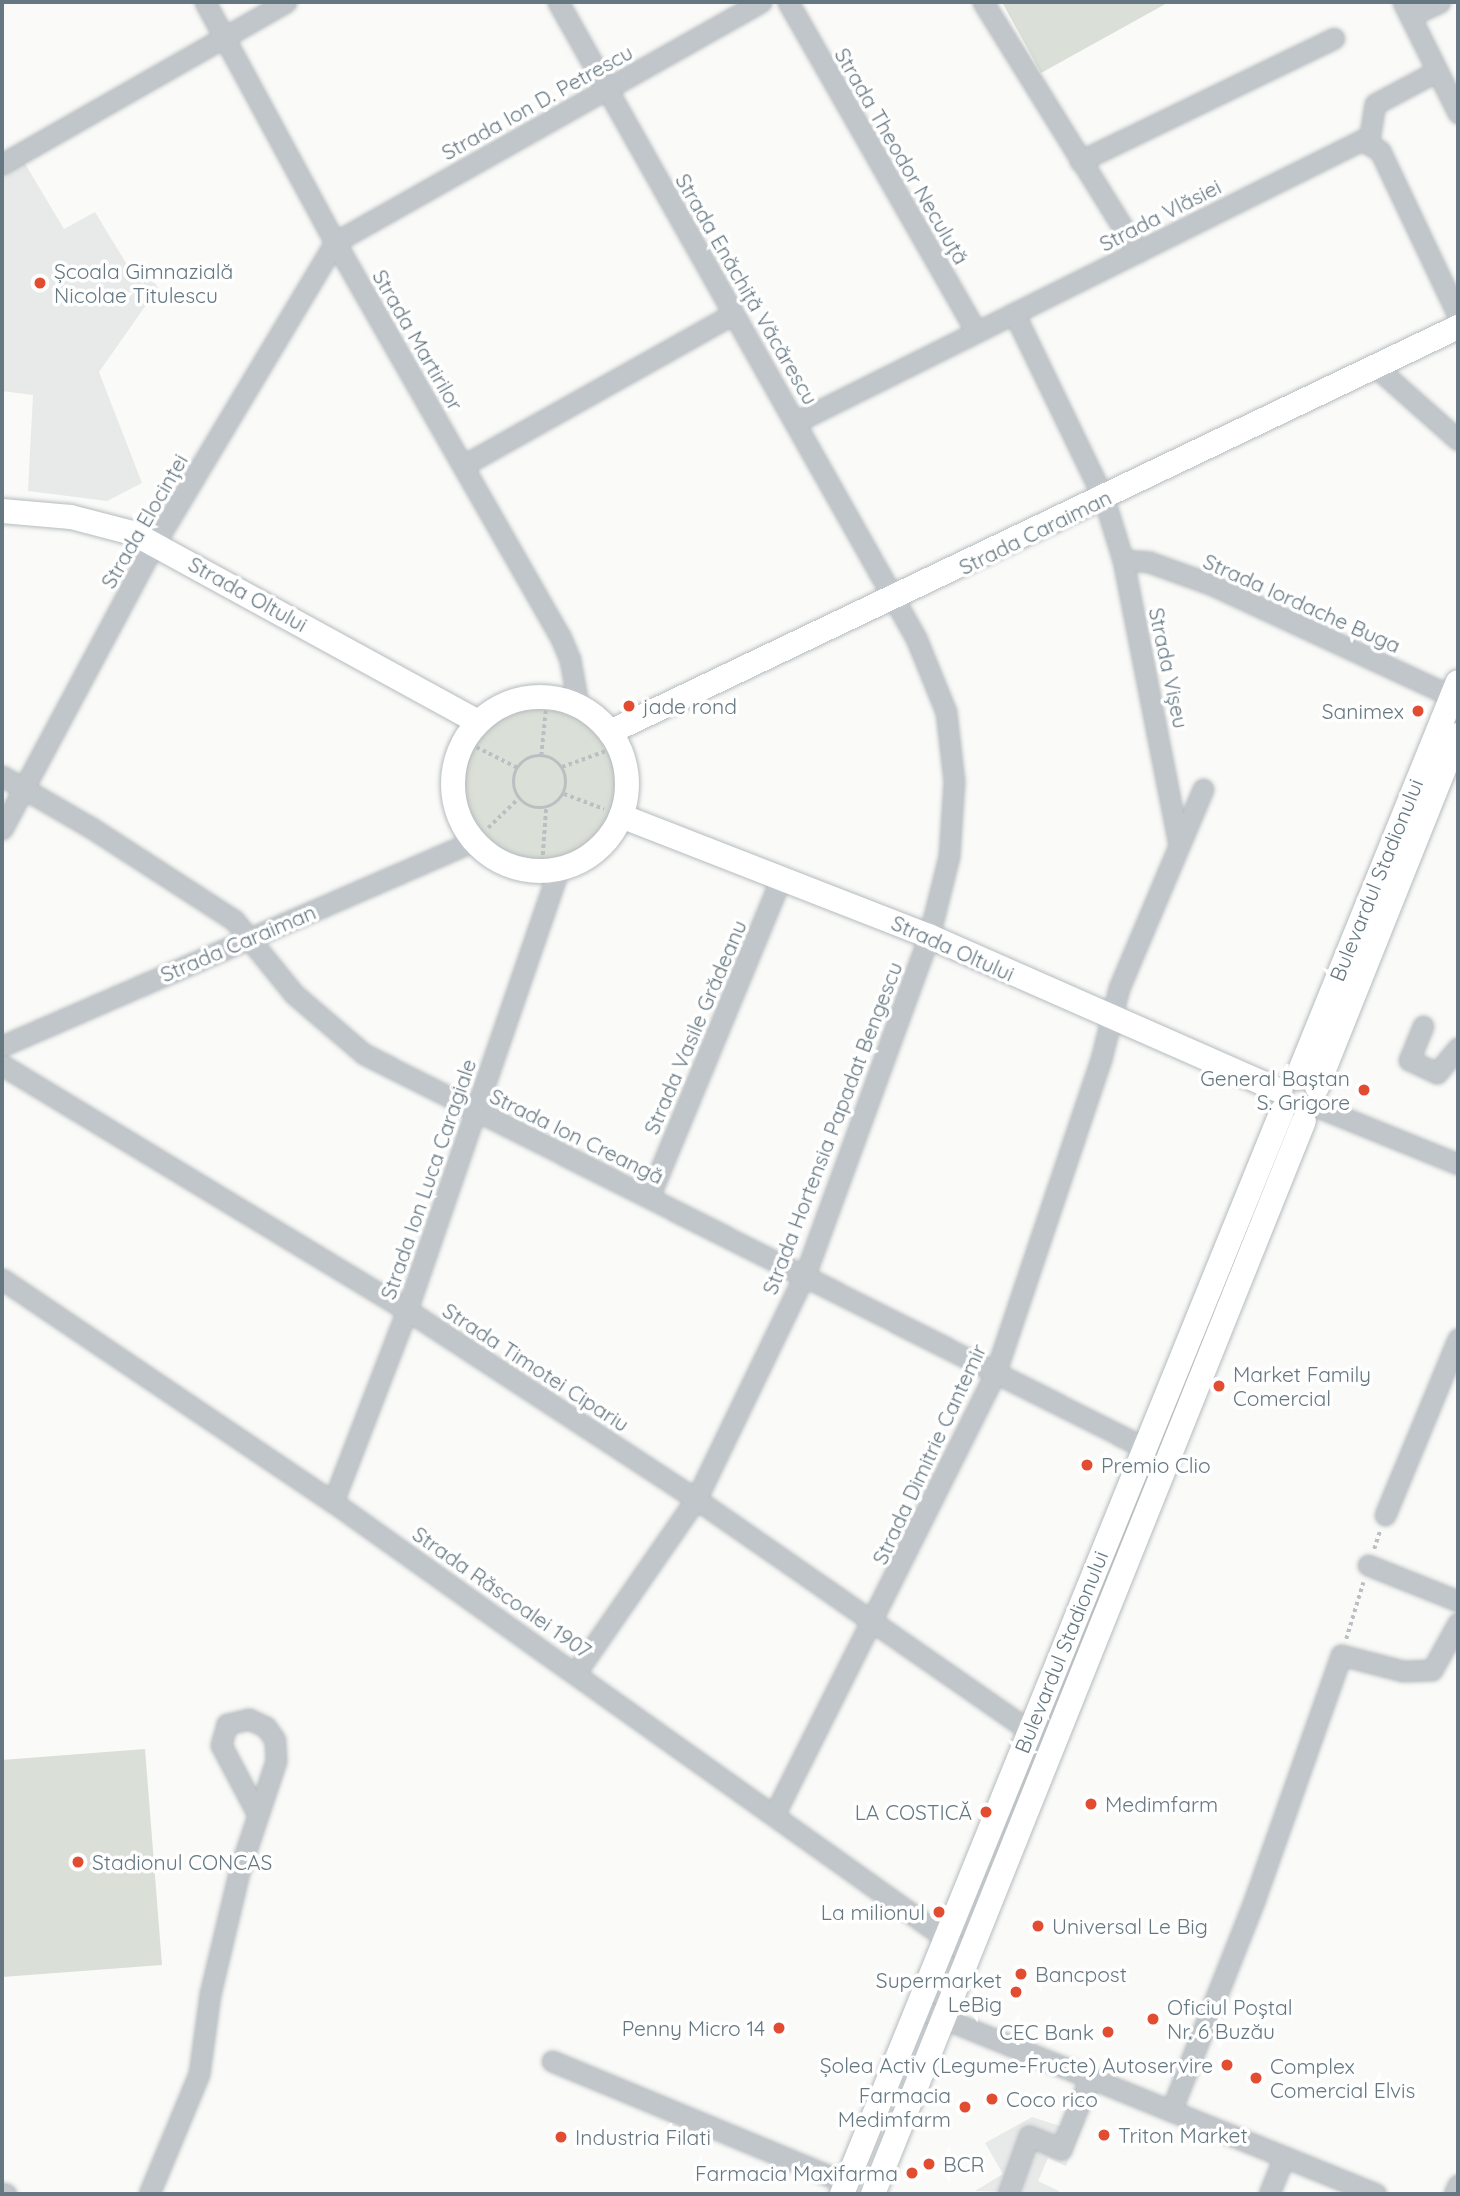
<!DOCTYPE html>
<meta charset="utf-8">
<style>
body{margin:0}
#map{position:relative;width:1460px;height:2196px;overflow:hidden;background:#fafaf8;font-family:Quicksand,sans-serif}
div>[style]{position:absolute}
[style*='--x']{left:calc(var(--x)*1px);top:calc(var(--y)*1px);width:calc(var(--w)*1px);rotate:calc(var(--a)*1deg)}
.built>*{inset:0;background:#e8eae9}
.green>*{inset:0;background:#dadfd7}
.round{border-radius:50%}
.path>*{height:3.5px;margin-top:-1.75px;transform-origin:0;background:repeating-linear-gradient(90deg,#bbbfc2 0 3.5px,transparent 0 7px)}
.path>.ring{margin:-1.75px;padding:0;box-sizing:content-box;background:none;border:3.5px solid #bbbfc2;border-radius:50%}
.roads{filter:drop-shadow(0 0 2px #b5bbbe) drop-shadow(0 0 2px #b5bbbe)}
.minor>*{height:19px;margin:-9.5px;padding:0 9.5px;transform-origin:9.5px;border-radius:9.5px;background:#c1c6ca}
.major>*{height:24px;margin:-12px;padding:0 12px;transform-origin:12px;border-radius:12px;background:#fff}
.major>.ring{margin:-12px;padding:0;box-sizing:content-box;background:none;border:24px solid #fff;border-radius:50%}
.dots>*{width:19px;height:19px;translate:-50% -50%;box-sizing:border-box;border:4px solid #fff;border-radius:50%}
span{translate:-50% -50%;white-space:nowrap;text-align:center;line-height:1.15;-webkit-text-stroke:7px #fff;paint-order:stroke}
.street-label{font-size:21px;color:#657882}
.poi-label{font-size:21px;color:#657882}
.left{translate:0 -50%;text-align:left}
.right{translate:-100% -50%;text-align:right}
.frame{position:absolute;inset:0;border:4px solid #657882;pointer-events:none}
</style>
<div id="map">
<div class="built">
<div style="clip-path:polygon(24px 162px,64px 229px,95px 212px,129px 268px,142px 262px,158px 288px,99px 372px,142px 483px,107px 501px,28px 491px,33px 395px,2px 391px,2px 175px)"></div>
<div style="clip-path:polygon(1071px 2116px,1085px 2120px,1066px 2166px,1048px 2158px,1038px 2181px,1059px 2191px,1058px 2194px,975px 2191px,1003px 2174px,985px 2143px,1032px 2117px,1063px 2127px)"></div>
</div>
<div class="green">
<div style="clip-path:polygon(1002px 2px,1169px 2px,1041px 73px)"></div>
<div class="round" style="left:453px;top:697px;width:174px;height:174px"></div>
<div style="clip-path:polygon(145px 1749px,162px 1965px,2px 1977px,2px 1760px)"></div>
</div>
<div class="path">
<div style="--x:464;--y:741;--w:60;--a:26.6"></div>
<div class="ring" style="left:514px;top:756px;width:48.5px;height:48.5px"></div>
<div style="--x:541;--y:756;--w:59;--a:-84.2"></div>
<div style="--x:562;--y:767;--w:47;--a:-20"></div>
<div style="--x:564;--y:794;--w:43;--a:20.6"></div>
<div style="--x:488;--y:828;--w:43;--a:-44.1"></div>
<div style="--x:542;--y:862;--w:54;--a:-85.8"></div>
<div style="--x:1374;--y:1549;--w:20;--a:-72"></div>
<div style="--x:1346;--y:1639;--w:59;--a:-73.1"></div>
</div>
<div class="roads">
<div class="minor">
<div style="--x:205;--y:2;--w:273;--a:61.6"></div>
<div style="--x:335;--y:242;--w:454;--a:60.3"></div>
<div style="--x:560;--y:636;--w:26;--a:67"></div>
<div style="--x:570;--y:660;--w:45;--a:79.7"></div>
<div style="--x:558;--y:2;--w:730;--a:60.63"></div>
<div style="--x:916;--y:638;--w:80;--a:67.9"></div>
<div style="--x:946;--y:712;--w:69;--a:83.4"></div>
<div style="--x:954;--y:781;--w:75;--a:93.8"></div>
<div style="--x:949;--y:856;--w:82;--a:104"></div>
<div style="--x:929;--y:936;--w:360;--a:110.1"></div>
<div style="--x:805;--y:1274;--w:250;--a:115.8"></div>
<div style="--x:696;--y:1499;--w:211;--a:124.7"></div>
<div style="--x:788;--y:2;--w:380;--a:60.3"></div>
<div style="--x:983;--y:2;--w:294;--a:58.2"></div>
<div style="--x:1403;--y:2;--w:124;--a:63.6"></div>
<div style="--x:1410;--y:16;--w:33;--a:-25"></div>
<div style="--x:1369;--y:141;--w:37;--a:-81"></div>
<div style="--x:1375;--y:104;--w:70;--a:-28"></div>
<div style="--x:1080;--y:161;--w:282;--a:-25.8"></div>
<div style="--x:2;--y:164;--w:327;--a:-29.7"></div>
<div style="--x:1014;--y:313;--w:207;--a:64.2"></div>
<div style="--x:1104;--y:499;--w:64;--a:72.7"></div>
<div style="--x:1123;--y:560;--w:291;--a:78.9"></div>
<div style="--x:1377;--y:368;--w:108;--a:41.6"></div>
<div style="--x:796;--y:422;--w:632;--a:-26.48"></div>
<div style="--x:1362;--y:140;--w:21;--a:31"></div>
<div style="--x:1380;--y:151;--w:182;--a:64.6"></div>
<div style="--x:464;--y:465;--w:308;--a:-29.3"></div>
<div style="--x:1123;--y:560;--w:26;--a:4"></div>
<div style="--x:1149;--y:562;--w:65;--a:19.8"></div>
<div style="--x:1210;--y:584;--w:273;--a:24.9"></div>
<div style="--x:2;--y:776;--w:102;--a:30.1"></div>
<div style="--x:90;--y:827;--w:171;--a:32.9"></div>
<div style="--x:234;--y:920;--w:95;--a:51"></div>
<div style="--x:294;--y:994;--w:92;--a:40.6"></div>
<div style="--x:364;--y:1054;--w:873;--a:26.77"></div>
<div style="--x:2;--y:829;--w:324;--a:-61.9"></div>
<div style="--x:155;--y:543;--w:351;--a:-59.1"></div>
<div style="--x:335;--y:242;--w:489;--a:-29.4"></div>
<div style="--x:1423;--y:1026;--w:37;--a:112"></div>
<div style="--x:1409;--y:1060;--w:31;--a:25"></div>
<div style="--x:1437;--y:1073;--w:33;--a:-50"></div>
<div style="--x:2;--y:1046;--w:515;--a:-23.48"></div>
<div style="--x:2;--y:1065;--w:473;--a:31.2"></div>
<div style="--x:407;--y:1310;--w:345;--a:33.2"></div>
<div style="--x:696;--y:1499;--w:407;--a:34.8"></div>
<div style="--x:1320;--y:1108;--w:149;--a:22.1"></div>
<div style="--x:649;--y:1197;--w:347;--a:-67.5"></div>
<div style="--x:2;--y:1279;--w:399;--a:34"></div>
<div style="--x:333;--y:1502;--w:779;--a:35.44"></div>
<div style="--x:333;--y:1502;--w:206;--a:-68.9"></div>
<div style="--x:407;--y:1310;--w:466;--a:-71"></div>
<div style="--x:1385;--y:1515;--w:191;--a:-67.5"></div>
<div style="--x:1368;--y:1565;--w:97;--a:21.8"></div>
<div style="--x:775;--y:1813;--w:494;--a:-63.4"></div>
<div style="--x:996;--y:1371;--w:329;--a:-71.4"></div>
<div style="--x:1101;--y:1059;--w:73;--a:-75.8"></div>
<div style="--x:1119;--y:988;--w:216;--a:-67.1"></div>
<div style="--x:918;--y:2008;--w:494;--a:22.1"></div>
<div style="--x:552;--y:2061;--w:319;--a:22.5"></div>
<div style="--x:1171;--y:2111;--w:226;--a:-68.4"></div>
<div style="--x:1254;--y:1901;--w:261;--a:-70.5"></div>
<div style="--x:1341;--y:1655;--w:64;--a:14.5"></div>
<div style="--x:1403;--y:1671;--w:29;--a:-2"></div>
<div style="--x:1432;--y:1670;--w:54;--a:-61"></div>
<div style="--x:2;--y:2193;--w:4;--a:14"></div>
<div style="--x:149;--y:2194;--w:130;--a:-67.4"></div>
<div style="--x:199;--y:2074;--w:81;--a:-82.2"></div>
<div style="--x:210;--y:1994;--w:125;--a:-76.6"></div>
<div style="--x:239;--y:1872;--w:117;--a:-71.6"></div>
<div style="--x:276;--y:1761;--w:21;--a:-93"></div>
<div style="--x:275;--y:1740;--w:16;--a:-125"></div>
<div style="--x:266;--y:1727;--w:19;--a:-155"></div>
<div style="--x:249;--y:1719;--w:23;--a:167"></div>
<div style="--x:227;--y:1724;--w:22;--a:106"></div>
<div style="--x:221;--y:1745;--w:79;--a:62.1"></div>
<div style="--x:1008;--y:2194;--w:62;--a:-70.1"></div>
<div style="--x:1029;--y:2136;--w:35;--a:22"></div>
<div style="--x:1061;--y:2149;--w:77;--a:-67.8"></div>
<div style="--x:1269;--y:2194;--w:40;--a:-68"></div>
<div style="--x:1454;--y:2194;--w:10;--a:-66"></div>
</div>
<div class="major">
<div style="--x:2;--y:511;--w:69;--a:5"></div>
<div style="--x:71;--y:517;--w:64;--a:14.5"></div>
<div style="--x:133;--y:533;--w:393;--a:28.7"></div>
<div class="ring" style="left:453px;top:697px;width:150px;height:150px"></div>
<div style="--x:610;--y:732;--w:940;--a:-25.53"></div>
<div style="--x:621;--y:816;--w:331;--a:21.3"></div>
<div style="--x:929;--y:936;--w:384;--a:23.8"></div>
<div style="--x:1297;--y:1078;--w:427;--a:-67.9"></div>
<div style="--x:1317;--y:1087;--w:379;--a:-68.2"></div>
<div style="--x:842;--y:2194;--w:1169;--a:-67.89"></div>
<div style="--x:873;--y:2194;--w:1156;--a:-68.12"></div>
</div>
</div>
<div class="dots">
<div style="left:40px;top:283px;background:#e24c30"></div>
<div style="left:629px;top:706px;background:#e24c30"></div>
<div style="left:1418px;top:711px;background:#e24c30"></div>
<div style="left:1364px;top:1090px;background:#e24c30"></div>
<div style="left:1219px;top:1386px;background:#e24c30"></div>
<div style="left:1087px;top:1465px;background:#e24c30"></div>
<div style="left:1091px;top:1804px;background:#e24c30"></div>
<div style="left:986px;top:1812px;background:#e24c30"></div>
<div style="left:78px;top:1862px;background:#e24c30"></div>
<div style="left:939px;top:1912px;background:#e24c30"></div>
<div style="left:1038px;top:1926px;background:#e24c30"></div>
<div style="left:1021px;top:1974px;background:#e24c30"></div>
<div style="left:1016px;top:1992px;background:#e24c30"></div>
<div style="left:1153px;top:2019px;background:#e24c30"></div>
<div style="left:779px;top:2028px;background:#e24c30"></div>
<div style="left:1108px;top:2032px;background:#e24c30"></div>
<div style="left:1227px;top:2065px;background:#e24c30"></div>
<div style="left:1256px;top:2078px;background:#e24c30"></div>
<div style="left:992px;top:2099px;background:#e24c30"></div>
<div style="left:965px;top:2107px;background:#e24c30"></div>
<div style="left:1104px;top:2135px;background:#e24c30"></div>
<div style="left:561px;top:2137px;background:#e24c30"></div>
<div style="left:929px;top:2164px;background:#e24c30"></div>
<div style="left:912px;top:2173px;background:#e24c30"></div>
</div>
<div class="street-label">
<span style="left:537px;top:102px;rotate:-29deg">Strada Ion D. Petrescu</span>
<span style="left:902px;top:156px;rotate:60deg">Strada Theodor Neculuță</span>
<span style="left:1160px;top:215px;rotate:-27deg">Strada Vlăsiei</span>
<span style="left:747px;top:289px;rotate:60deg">Strada Enăchiță Văcărescu</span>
<span style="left:418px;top:340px;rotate:60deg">Strada Martirilor</span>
<span style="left:144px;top:521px;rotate:-60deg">Strada Elocinței</span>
<span style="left:1035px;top:532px;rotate:-26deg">Strada Caraiman</span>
<span style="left:248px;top:594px;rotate:29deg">Strada Oltului</span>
<span style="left:1302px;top:603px;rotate:24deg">Strada Iordache Buga</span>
<span style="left:1169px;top:668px;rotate:78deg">Strada Vișeu</span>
<span style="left:1376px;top:880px;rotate:-68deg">Bulevardul Stadionului</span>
<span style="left:238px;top:943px;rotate:-23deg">Strada Caraiman</span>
<span style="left:953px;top:948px;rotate:24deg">Strada Oltului</span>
<span style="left:695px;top:1027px;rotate:-67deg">Strada Vasile Grădeanu</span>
<span style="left:832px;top:1128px;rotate:-69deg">Strada Hortensia Papadat Bengescu</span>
<span style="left:577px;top:1136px;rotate:26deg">Strada Ion Creangă</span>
<span style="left:428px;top:1179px;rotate:-71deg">Strada Ion Luca Caragiale</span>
<span style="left:536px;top:1367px;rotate:33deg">Strada Timotei Cipariu</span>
<span style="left:929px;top:1454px;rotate:-65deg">Strada Dimitrie Cantemir</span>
<span style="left:502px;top:1592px;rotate:35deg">Strada Răscoalei 1907</span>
<span style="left:1061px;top:1652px;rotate:-68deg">Bulevardul Stadionului</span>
</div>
<div class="poi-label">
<span class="left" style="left:54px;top:283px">Școala Gimnazială<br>Nicolae Titulescu</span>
<span class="left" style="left:643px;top:706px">jade rond</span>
<span class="right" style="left:1404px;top:711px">Sanimex</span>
<span class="right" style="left:1350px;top:1090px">General Baștan<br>S. Grigore</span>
<span class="left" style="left:1233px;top:1386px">Market Family<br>Comercial</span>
<span class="left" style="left:1101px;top:1465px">Premio Clio</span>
<span class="left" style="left:1105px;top:1804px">Medimfarm</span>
<span class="right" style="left:972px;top:1812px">LA COSTICĂ</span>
<span class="left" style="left:92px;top:1862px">Stadionul CONCAS</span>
<span class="right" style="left:925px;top:1912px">La milionul</span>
<span class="left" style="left:1052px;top:1926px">Universal Le Big</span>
<span class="left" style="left:1035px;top:1974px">Bancpost</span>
<span class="right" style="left:1002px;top:1992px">Supermarket<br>LeBig</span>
<span class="left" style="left:1167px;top:2019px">Oficiul Poștal<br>Nr. 6 Buzău</span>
<span class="right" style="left:765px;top:2028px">Penny Micro 14</span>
<span class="right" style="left:1094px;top:2032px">CEC Bank</span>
<span class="right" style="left:1213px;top:2065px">Șolea Activ (Legume-Fructe) Autoservire</span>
<span class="left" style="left:1270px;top:2078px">Complex<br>Comercial Elvis</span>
<span class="right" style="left:951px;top:2107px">Farmacia<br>Medimfarm</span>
<span class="left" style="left:1006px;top:2099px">Coco rico</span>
<span class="left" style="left:1118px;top:2135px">Triton Market</span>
<span class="left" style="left:575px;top:2137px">Industria Filati</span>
<span class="left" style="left:943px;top:2164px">BCR</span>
<span class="right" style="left:898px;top:2173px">Farmacia Maxifarma</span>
</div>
<div class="frame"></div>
</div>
